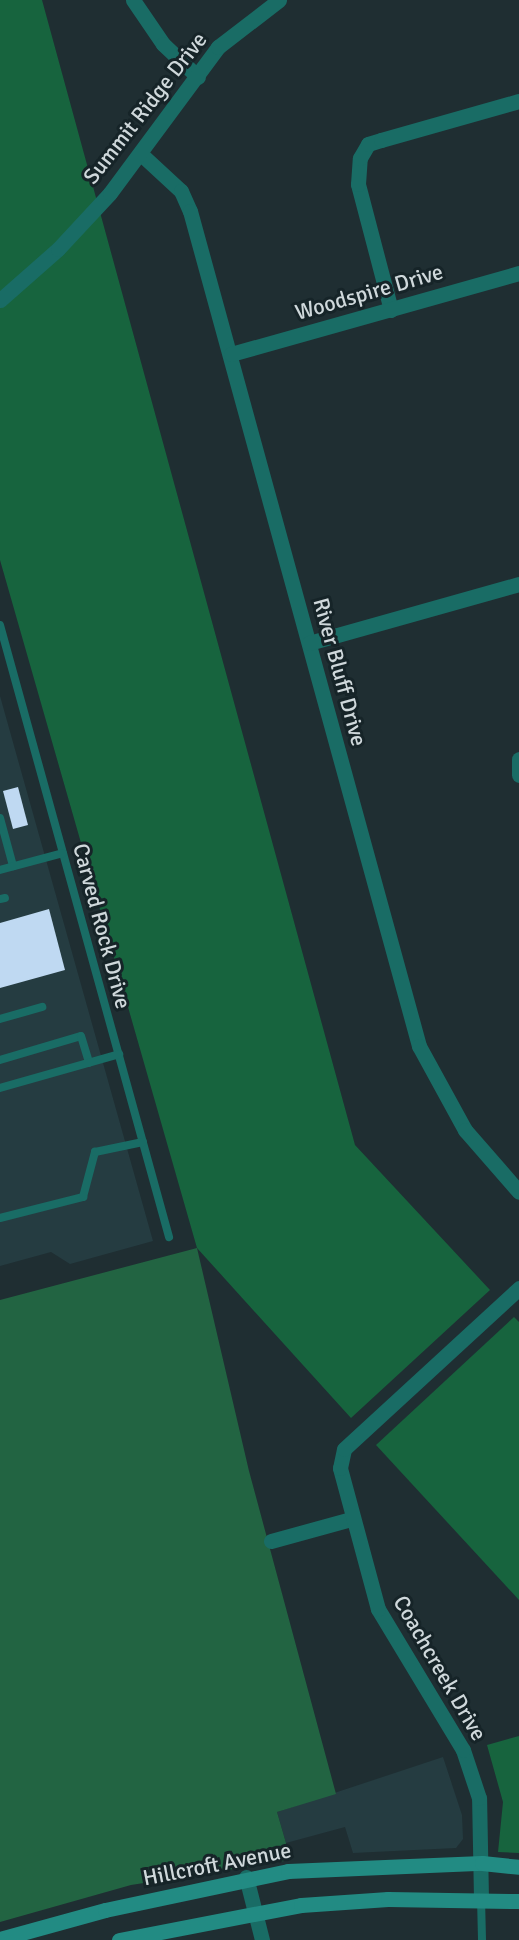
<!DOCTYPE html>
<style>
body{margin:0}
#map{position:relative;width:519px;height:1940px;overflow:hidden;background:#1f2e32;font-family:Signika,sans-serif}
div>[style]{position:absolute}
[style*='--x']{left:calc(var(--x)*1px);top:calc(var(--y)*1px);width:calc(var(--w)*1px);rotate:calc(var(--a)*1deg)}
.built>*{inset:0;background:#253c41}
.green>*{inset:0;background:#17643e}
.forest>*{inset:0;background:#226442}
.building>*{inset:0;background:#bfd9f2}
.lane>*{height:8px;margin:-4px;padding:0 4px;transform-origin:4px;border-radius:4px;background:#196c65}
.street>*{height:15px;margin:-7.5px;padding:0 7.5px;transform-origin:7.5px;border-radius:7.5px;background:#196c65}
.secondary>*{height:15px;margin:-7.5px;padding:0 7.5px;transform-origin:7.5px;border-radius:7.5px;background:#228b83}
span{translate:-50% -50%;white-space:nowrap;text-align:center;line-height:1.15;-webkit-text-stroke:6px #162428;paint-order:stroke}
.street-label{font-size:22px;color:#cfd8db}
</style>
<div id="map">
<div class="built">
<div style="clip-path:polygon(0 696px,153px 1241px,70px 1264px,51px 1252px,0 1266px)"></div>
<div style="clip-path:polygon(443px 1757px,462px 1815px,463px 1839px,456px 1848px,353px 1853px,345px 1827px,286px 1843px,277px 1812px)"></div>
</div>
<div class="green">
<div style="clip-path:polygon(0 0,42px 0,355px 1145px,490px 1290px,351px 1418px,197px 1248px,0 560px)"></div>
<div style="clip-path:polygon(514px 1317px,519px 1322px,519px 1600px,376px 1445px)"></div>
<div style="clip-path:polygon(519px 1736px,519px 1853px,498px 1852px,503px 1802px,487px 1745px)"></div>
</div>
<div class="forest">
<div style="clip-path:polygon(197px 1248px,249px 1471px,336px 1794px,277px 1812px,286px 1843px,284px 1861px,131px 1885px,0 1922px,0 1300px)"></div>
</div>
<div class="building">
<div style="clip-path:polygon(18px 787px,28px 825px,13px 829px,3px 791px)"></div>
<div style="clip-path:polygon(49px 909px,65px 970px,0 988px,0 923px)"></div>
</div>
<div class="lane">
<div style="--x:0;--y:625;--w:635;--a:74.56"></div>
<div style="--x:0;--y:818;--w:50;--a:74.8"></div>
<div style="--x:0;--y:870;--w:65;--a:-15.1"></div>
<div style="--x:0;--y:899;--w:5;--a:-11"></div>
<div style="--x:0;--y:1019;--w:44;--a:-15.9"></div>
<div style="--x:0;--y:1060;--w:84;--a:-16.5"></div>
<div style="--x:81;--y:1036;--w:28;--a:73"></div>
<div style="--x:0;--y:1088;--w:124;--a:-15.9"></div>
<div style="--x:0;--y:1218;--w:86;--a:-14.2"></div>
<div style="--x:83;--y:1197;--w:47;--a:-75.1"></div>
<div style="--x:95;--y:1152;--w:49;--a:-11.8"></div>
<div style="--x:481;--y:1898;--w:42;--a:88.6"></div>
</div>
<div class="street">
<div style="--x:133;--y:0;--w:53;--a:55.7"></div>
<div style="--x:163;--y:44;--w:48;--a:43.3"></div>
<div style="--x:142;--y:155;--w:53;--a:42.7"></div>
<div style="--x:181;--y:191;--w:22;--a:66"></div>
<div style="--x:190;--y:211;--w:866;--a:74.66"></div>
<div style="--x:419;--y:1046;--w:96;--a:61.3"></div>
<div style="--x:465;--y:1130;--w:82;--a:48.9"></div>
<div style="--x:0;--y:300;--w:77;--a:-41.3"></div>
<div style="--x:58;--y:249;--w:76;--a:-47.1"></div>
<div style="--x:110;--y:193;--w:182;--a:-53.5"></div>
<div style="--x:218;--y:47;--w:77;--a:-37.6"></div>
<div style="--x:391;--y:310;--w:130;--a:-104.7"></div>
<div style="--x:358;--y:184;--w:26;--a:-86"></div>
<div style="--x:360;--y:158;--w:16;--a:-60"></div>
<div style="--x:368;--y:144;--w:14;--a:-17"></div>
<div style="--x:381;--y:140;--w:143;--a:-15.8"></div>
<div style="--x:231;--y:354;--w:299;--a:-15.7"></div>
<div style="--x:309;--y:643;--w:218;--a:-15.7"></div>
<div style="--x:519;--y:759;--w:16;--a:90"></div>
<div style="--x:271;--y:1541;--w:83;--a:-15.4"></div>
<div style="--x:246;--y:1877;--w:65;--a:75.7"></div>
<div style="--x:481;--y:1898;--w:100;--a:-91.1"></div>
<div style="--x:479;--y:1798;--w:51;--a:-108.4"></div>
<div style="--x:463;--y:1750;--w:165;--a:-121.1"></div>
<div style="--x:378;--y:1609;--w:146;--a:-105.1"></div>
<div style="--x:340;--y:1468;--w:19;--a:-78"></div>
<div style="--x:344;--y:1449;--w:238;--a:-42.6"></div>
</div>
<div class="secondary">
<div style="--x:0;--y:1939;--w:109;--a:-15.4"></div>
<div style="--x:105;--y:1910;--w:187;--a:-12"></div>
<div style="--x:288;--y:1871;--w:194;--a:-2.4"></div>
<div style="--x:482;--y:1863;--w:37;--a:6"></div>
<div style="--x:119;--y:1940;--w:185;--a:-10.9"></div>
<div style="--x:301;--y:1905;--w:87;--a:-3.9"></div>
<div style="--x:388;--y:1899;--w:131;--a:0.9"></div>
</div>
<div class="street-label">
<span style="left:145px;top:108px;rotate:-52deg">Summit Ridge Drive</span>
<span style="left:369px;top:292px;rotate:-16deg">Woodspire Drive</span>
<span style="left:340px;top:672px;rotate:75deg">River Bluff Drive</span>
<span style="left:102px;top:926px;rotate:75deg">Carved Rock Drive</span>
<span style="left:440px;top:1668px;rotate:60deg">Coachcreek Drive</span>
<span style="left:217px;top:1864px;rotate:-11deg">Hillcroft Avenue</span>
</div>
</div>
